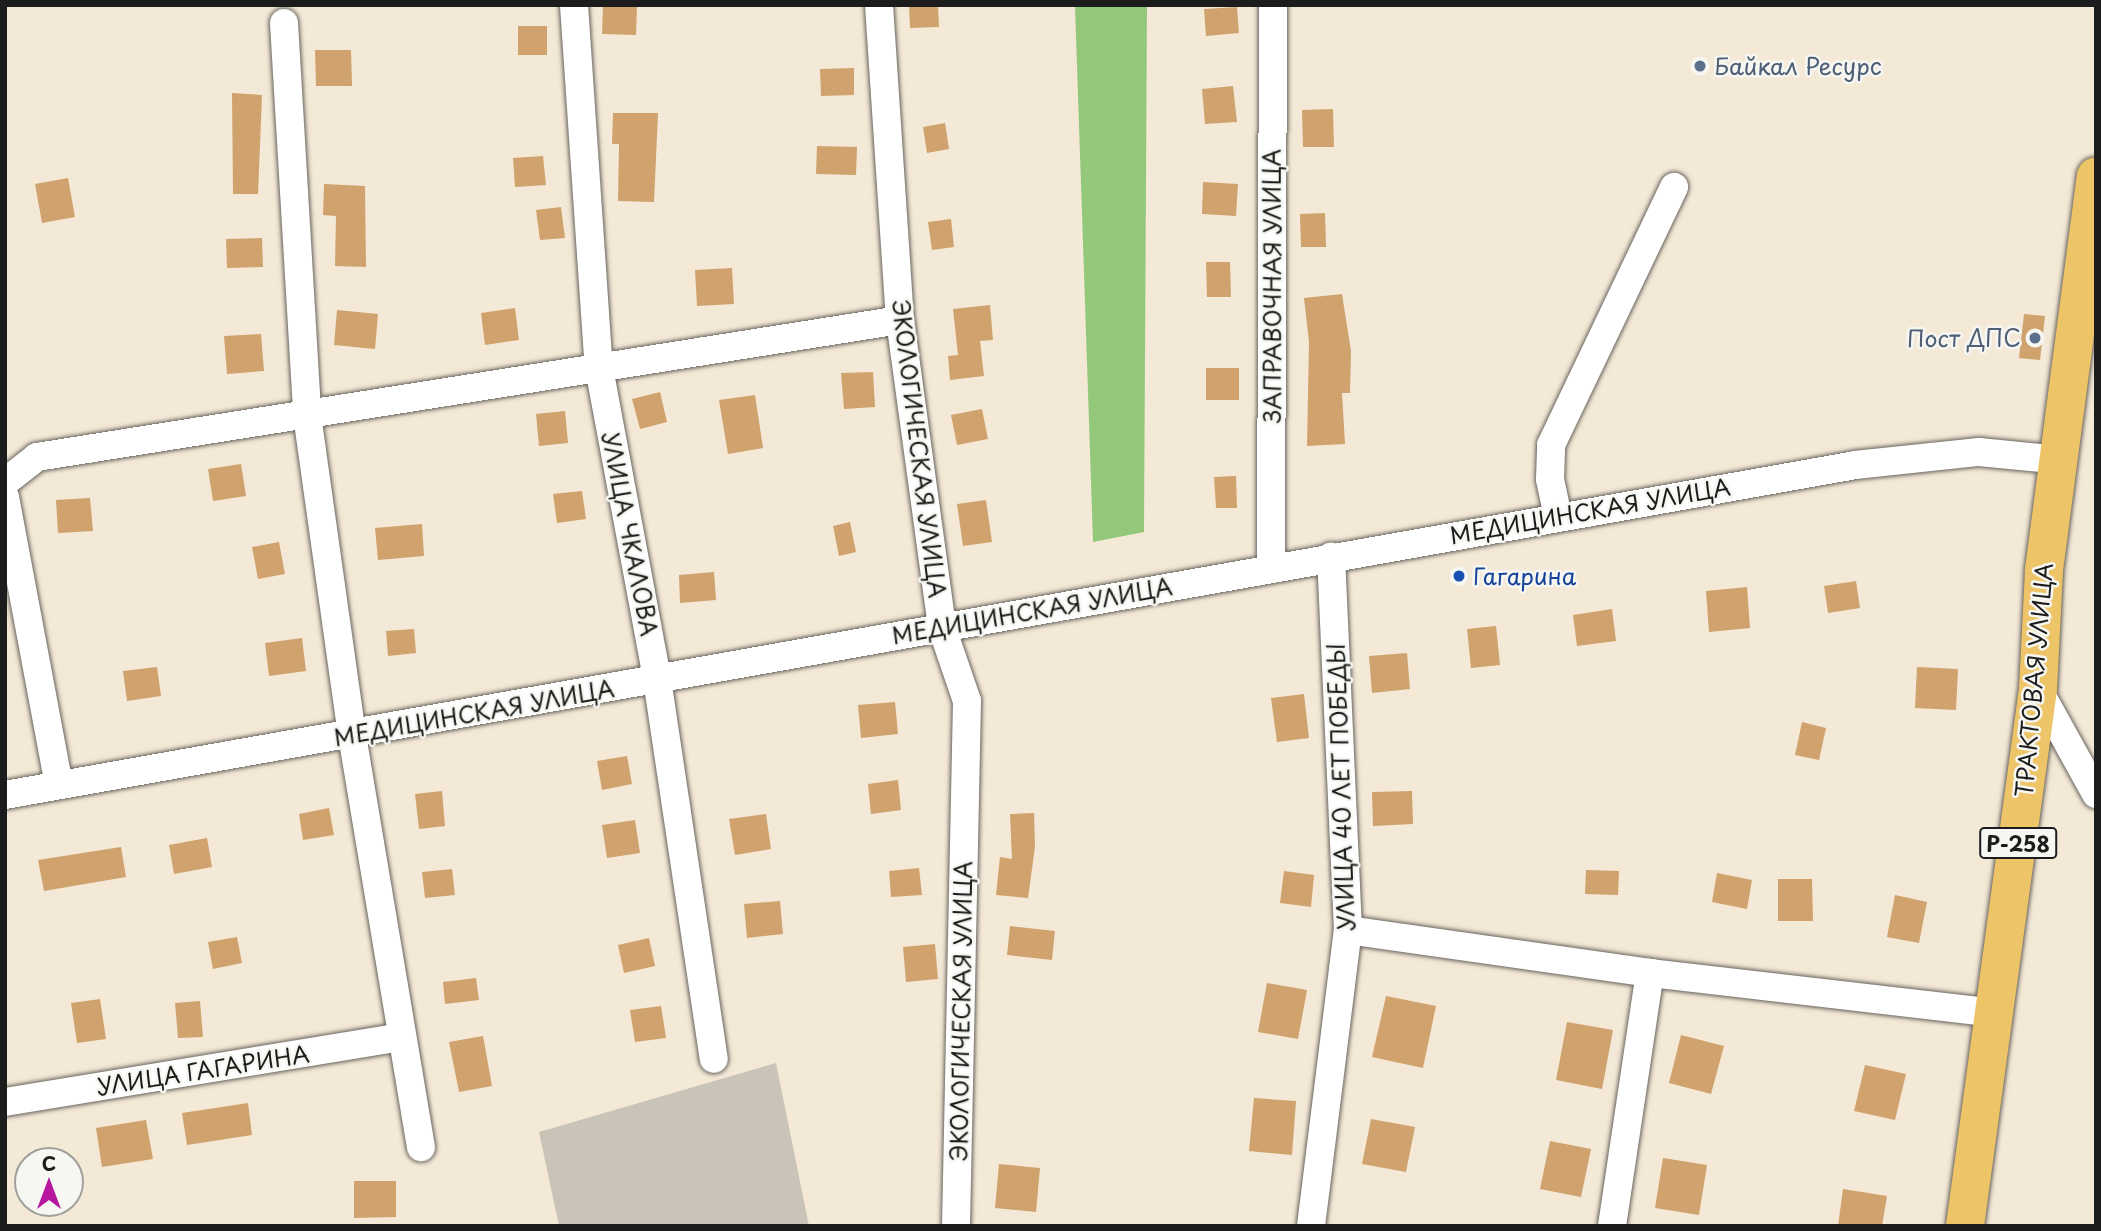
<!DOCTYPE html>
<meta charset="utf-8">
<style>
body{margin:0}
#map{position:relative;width:2101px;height:1231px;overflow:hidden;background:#f4e9d7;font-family:"Playpen Sans",sans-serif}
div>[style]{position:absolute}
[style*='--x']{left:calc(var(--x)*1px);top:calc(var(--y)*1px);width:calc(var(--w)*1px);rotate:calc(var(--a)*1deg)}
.industrial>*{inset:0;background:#cac3b8}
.green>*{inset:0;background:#93c87b}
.building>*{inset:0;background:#d0a26d}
.roads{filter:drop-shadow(0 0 2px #68645d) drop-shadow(0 0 2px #68645d)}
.minor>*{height:28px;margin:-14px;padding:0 14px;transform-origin:14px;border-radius:14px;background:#fff}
.highway>*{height:38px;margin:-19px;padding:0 19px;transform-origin:19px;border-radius:19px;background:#eec469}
.dots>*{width:19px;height:19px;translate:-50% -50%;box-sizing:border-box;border:4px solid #f6f6f2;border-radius:50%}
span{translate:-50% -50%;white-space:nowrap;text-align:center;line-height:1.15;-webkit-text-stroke:5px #f6f6f2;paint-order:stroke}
.shield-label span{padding:2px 5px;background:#f6f6f2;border:2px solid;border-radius:5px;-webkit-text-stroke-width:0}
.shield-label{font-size:21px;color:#1c1c1c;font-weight:700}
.service-label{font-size:23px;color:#4e5e75}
.left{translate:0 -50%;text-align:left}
.right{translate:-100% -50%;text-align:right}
.street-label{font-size:23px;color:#1c1c1c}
.transit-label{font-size:23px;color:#164399}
.frame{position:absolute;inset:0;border:7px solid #1c1c1c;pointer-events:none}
.north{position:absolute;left:14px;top:1147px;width:70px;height:70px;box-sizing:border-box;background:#f6f6f2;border:2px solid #9f9f9c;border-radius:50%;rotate:0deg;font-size:19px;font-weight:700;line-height:28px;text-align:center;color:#1c1c1c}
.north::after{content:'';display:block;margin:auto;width:24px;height:32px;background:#b5179e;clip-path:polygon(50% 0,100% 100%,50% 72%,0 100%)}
</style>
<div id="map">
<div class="industrial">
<div style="clip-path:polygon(776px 1063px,809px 1226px,559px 1226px,539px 1132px)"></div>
</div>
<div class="green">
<div style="clip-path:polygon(1075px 5px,1147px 5px,1144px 532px,1093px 542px)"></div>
</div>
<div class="building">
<div style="clip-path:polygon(603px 5px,637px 6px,636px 35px,602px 34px)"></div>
<div style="clip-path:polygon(909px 5px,938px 5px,939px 27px,910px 28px)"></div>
<div style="clip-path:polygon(1237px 7px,1239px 33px,1206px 36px,1204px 9px)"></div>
<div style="clip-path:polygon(518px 26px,547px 26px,547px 55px,518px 55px)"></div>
<div style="clip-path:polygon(315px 50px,351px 50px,352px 86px,316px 86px)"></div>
<div style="clip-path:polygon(854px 68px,854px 95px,821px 96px,820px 69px)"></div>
<div style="clip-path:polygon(1233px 86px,1237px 122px,1205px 124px,1202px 89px)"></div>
<div style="clip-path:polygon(232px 93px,262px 95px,258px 194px,233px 194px)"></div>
<div style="clip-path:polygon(1333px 109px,1334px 147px,1303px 147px,1302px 110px)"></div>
<div style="clip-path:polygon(613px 113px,658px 113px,654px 202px,618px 201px,619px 144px,612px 144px)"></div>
<div style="clip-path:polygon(945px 123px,949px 149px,927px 153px,923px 127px)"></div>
<div style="clip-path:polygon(817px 146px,857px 147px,856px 175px,816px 174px)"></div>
<div style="clip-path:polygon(543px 156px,546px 185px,515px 187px,513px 158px)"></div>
<div style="clip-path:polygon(68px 178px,75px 217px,42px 223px,35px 184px)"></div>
<div style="clip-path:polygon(1203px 182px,1238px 184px,1236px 216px,1202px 214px)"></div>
<div style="clip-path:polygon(324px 184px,365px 186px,366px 267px,335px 266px,336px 216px,323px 215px)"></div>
<div style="clip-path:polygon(561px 207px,565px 238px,540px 240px,536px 210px)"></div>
<div style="clip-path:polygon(1325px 213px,1326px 247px,1301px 247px,1300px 214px)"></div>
<div style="clip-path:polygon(951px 219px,954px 247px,932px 250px,928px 222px)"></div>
<div style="clip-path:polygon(262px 238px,263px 267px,227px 268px,226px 239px)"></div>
<div style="clip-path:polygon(1206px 262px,1230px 262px,1231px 297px,1207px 297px)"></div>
<div style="clip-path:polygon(732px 268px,734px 304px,697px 306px,695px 270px)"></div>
<div style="clip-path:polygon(1342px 294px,1351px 351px,1350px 393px,1342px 393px,1345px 444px,1307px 446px,1309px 342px,1304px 298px)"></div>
<div style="clip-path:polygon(990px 305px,993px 340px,980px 341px,984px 376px,950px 380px,948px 356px,958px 355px,953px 309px)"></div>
<div style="clip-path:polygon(515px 308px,519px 340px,485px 345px,481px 313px)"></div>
<div style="clip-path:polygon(337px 310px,378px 314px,375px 349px,334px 345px)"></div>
<div style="clip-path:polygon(2024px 314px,2045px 316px,2040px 360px,2019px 358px)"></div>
<div style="clip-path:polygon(261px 334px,264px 371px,227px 374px,224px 336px)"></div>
<div style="clip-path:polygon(1206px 368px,1239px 368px,1239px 400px,1206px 400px)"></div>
<div style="clip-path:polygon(873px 372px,875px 407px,844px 409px,841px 373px)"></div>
<div style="clip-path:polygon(660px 392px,667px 422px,640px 429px,632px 399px)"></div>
<div style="clip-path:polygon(755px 395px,763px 448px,728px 454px,719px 400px)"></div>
<div style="clip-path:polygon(982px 409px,988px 439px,957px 445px,951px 415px)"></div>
<div style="clip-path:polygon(565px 411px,568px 443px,539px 446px,536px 414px)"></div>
<div style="clip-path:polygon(241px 464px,246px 496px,213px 501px,208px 469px)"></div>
<div style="clip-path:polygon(1236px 476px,1237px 508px,1216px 508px,1214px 477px)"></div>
<div style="clip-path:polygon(582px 491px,586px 519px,557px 523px,553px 494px)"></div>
<div style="clip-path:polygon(90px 498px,93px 531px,58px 533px,56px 500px)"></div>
<div style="clip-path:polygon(986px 500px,992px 542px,963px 546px,957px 504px)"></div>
<div style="clip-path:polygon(850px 522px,856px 552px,839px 556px,833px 526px)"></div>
<div style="clip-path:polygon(422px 524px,424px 556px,378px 560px,375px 528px)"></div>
<div style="clip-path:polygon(279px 542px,285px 574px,258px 579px,252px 547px)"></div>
<div style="clip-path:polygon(714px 572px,716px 600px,680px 603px,679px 575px)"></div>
<div style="clip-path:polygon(1856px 581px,1860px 608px,1828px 613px,1824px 586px)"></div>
<div style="clip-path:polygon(1747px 587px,1750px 628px,1709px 632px,1706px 591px)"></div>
<div style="clip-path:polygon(1612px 609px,1616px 641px,1577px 646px,1573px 615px)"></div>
<div style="clip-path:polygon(1496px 626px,1500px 665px,1471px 668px,1467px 629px)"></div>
<div style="clip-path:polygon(414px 629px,416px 653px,388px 656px,386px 631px)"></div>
<div style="clip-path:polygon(302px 638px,306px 671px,269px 676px,265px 643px)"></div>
<div style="clip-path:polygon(1407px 653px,1410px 689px,1372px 693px,1369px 656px)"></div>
<div style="clip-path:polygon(157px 667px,161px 696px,127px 701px,123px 671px)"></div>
<div style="clip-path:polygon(1917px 667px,1958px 669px,1956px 710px,1915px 708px)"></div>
<div style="clip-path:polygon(1304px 694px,1309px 738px,1277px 742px,1271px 698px)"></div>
<div style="clip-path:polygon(895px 702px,898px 734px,861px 738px,858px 705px)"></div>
<div style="clip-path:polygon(1802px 722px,1826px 728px,1819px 760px,1795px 755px)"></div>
<div style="clip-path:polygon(627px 756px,632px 784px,602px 790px,597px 761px)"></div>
<div style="clip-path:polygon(898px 780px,901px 810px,871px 814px,868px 784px)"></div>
<div style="clip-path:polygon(442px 791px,445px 826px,419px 829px,415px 794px)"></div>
<div style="clip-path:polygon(1412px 791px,1413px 824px,1373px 826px,1372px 792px)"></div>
<div style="clip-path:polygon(329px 808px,334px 835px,303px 840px,299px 814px)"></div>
<div style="clip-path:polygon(1034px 813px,1035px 847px,1028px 898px,996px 895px,1000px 857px,1012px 859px,1010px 814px)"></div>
<div style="clip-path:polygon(766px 814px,771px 849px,735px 855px,729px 819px)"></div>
<div style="clip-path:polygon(635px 820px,640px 853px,607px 858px,602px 825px)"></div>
<div style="clip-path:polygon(207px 838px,212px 867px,174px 874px,169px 845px)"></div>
<div style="clip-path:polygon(121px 847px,126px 877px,44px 891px,38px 860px)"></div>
<div style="clip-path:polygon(919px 868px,922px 895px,891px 897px,889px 871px)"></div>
<div style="clip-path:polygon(452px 869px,455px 895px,425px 898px,422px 872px)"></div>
<div style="clip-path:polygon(1586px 870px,1619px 871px,1618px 895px,1585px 894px)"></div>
<div style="clip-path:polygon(1284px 871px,1314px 875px,1311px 907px,1280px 903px)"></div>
<div style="clip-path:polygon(1717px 873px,1752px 880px,1747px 909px,1712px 902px)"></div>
<div style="clip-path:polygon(1778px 879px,1812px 879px,1813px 921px,1778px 921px)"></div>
<div style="clip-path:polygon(1895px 895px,1927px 902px,1919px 943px,1887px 937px)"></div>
<div style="clip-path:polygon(780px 901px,783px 934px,747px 938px,744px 904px)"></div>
<div style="clip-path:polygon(1010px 926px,1055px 931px,1052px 960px,1007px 955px)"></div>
<div style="clip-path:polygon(237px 937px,242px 963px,213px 969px,208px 942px)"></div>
<div style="clip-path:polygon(649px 938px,655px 966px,624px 973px,618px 945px)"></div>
<div style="clip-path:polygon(935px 944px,938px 979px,906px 982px,903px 947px)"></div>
<div style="clip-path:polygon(476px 978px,479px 1000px,445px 1004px,443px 982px)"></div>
<div style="clip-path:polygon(1267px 983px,1307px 990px,1298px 1039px,1258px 1032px)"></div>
<div style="clip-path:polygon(1386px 996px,1436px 1006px,1423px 1068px,1372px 1057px)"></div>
<div style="clip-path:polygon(100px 999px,106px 1039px,77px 1043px,71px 1003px)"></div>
<div style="clip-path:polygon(200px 1001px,203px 1037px,178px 1038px,175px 1003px)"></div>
<div style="clip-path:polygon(661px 1006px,666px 1038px,635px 1042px,630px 1010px)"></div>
<div style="clip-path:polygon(1567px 1022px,1613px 1030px,1602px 1089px,1556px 1080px)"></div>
<div style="clip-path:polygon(1681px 1035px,1724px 1046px,1711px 1094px,1669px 1083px)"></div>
<div style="clip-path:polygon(483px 1036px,492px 1086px,459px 1092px,449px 1042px)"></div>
<div style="clip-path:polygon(1865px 1065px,1906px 1074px,1895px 1120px,1854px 1111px)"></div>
<div style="clip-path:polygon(1254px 1098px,1296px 1101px,1292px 1155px,1249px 1151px)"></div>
<div style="clip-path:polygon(248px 1103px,252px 1135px,187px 1145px,182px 1113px)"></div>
<div style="clip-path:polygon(1371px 1119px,1415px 1127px,1406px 1172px,1362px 1164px)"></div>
<div style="clip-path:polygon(146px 1120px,153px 1159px,102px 1167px,96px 1128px)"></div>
<div style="clip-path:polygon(1550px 1141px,1591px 1149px,1581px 1197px,1540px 1189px)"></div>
<div style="clip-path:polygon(1663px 1158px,1707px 1165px,1699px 1215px,1655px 1208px)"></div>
<div style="clip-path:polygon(999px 1164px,1040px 1168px,1036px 1212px,995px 1208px)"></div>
<div style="clip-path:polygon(354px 1181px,396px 1181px,396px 1217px,354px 1218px)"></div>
<div style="clip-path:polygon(1843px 1189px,1887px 1196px,1882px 1226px,1838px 1226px)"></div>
</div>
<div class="roads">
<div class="minor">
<div style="--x:574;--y:5;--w:364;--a:86.1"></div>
<div style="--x:599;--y:368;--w:316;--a:79.4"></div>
<div style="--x:657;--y:679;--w:384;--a:81.5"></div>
<div style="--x:879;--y:5;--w:316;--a:86.2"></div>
<div style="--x:900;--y:320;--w:311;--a:82.2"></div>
<div style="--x:942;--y:628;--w:77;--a:71.1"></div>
<div style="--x:967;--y:701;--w:525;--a:91.2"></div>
<div style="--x:284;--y:23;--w:393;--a:86.6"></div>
<div style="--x:307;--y:415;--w:323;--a:82"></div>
<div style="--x:352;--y:735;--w:418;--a:80.5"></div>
<div style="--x:5;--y:482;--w:41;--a:-38"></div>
<div style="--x:37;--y:457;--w:874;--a:-9.02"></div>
<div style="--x:5;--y:497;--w:293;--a:79.4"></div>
<div style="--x:1558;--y:517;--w:39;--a:-102"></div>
<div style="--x:1550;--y:479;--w:34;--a:-88"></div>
<div style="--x:1551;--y:445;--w:286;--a:-64.5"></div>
<div style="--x:1271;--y:567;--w:562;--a:-89.8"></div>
<div style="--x:2038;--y:689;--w:120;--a:61.1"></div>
<div style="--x:5;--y:795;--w:1879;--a:-10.11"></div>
<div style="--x:1855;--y:465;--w:125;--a:-6"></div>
<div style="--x:1979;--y:452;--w:81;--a:5.6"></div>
<div style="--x:1348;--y:930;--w:305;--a:8.1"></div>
<div style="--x:1650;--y:973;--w:347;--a:6.6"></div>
<div style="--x:5;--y:1102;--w:402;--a:-9.3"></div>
<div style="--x:1311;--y:1226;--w:298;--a:-82.9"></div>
<div style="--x:1348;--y:930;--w:374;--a:-92.6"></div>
<div style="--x:1612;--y:1226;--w:256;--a:-81.5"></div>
</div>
<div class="highway">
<div style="--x:1965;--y:1226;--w:542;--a:-82.26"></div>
<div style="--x:2038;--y:689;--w:119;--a:-87.1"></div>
<div style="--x:2044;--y:570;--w:397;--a:-82.5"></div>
</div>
</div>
<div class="dots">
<div style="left:1700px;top:66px;background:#5c6f8a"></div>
<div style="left:2035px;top:338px;background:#5c6f8a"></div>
<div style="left:1459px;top:576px;background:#1a4fb4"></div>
</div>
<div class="shield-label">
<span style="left:2018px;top:843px">Р-258</span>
</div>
<div class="service-label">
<span class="left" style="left:1714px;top:66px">Байкал Ресурс</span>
<span class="right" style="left:2021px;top:338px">Пост ДПС</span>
</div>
<div class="street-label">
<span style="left:1272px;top:286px;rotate:-90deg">ЗАПРАВОЧНАЯ УЛИЦА</span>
<span style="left:919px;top:449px;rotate:83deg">ЭКОЛОГИЧЕСКАЯ УЛИЦА</span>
<span style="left:1590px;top:511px;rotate:-10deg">МЕДИЦИНСКАЯ УЛИЦА</span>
<span style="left:630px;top:534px;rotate:79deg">УЛИЦА ЧКАЛОВА</span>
<span style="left:1032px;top:611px;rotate:-10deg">МЕДИЦИНСКАЯ УЛИЦА</span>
<span style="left:2034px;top:680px;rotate:-85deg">ТРАКТОВАЯ УЛИЦА</span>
<span style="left:474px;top:713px;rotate:-10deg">МЕДИЦИНСКАЯ УЛИЦА</span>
<span style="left:1341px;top:787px;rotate:-92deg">УЛИЦА 40 ЛЕТ ПОБЕДЫ</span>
<span style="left:961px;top:1011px;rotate:-89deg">ЭКОЛОГИЧЕСКАЯ УЛИЦА</span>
<span style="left:203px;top:1070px;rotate:-9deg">УЛИЦА ГАГАРИНА</span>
</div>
<div class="transit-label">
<span class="left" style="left:1473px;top:576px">Гагарина</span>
</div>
<div class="frame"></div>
<div class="north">С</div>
</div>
